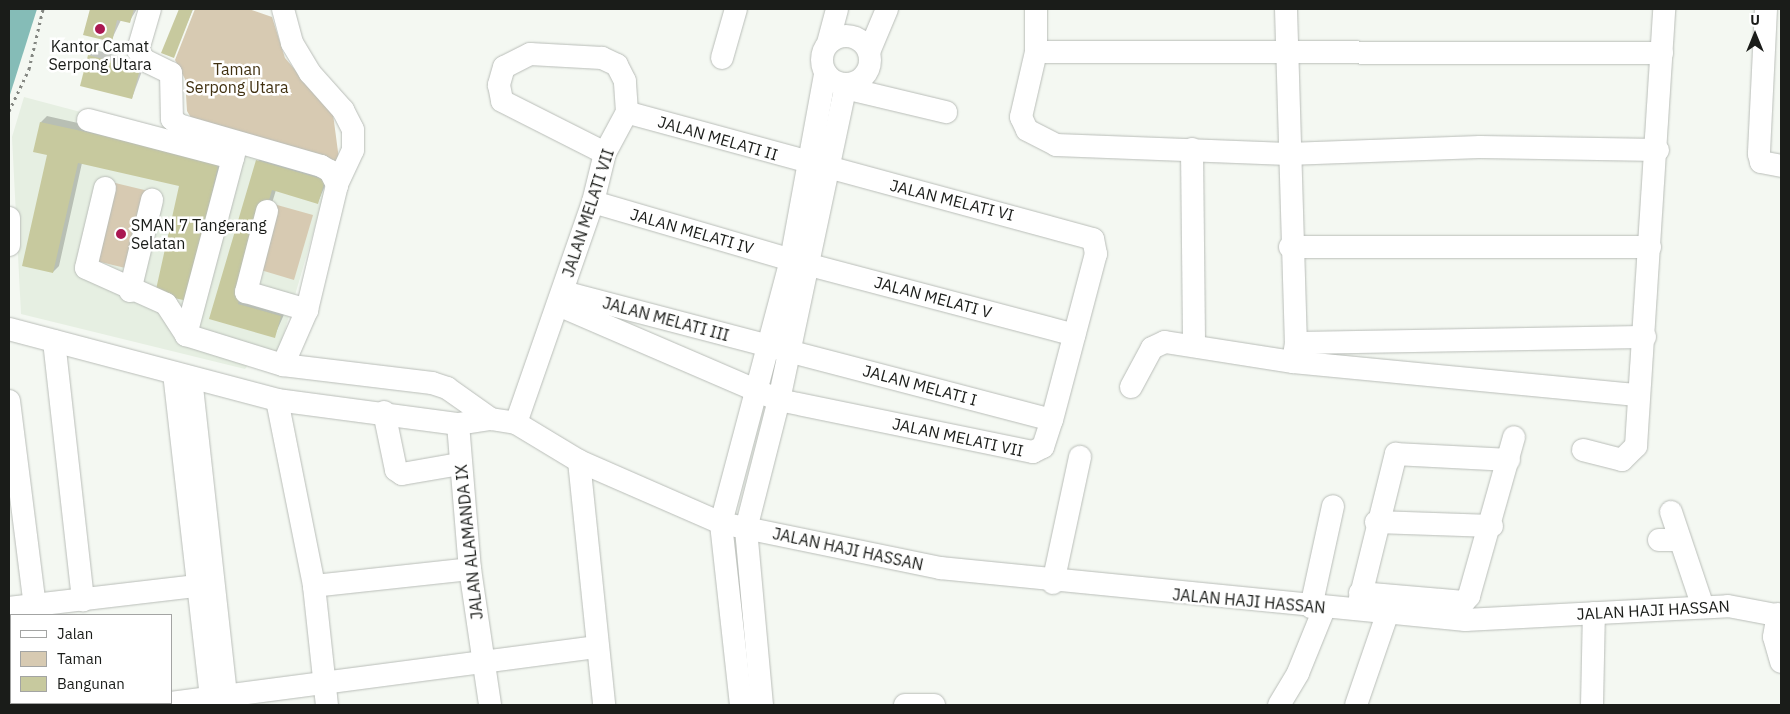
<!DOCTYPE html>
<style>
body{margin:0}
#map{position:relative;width:1790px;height:714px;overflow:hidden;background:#f4f8f2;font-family:"IBM Plex Sans",sans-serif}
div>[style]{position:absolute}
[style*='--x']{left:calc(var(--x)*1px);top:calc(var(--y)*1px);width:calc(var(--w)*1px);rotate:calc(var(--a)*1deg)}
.built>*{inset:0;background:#e6efe2}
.green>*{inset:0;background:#d7cab2}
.water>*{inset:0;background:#85bcb7}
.shadow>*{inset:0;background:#0003}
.building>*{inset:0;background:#c7c99e}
.path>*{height:3px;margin-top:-1.5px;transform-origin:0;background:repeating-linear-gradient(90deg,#848782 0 2.5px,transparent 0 6.5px)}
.roads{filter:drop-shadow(0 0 1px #b9bdb8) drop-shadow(0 0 1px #b9bdb8)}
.minor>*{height:22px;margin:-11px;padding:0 11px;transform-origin:11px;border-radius:11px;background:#fff}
.minor>.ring{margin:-11px;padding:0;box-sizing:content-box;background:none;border:22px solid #fff;border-radius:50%}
.dots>*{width:14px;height:14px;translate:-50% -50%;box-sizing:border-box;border:2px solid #fff;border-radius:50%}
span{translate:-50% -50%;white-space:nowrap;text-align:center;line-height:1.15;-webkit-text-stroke:5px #fff;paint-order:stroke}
.poi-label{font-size:16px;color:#1a1c19}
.left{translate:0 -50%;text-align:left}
.park-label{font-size:16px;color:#413111}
.street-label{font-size:16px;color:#1a1c19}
.frame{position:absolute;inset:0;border:10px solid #1a1c19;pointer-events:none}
.legend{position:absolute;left:10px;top:614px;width:162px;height:90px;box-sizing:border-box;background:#fff;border:1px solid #a3a4a3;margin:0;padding:6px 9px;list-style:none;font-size:15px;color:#1a1c19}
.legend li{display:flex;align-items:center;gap:10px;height:25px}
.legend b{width:25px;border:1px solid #a3a4a3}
.north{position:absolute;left:1730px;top:10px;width:50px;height:50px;-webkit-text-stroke:4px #fff;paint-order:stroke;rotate:0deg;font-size:14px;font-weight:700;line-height:20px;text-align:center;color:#1a1c19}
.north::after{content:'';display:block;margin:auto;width:18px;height:22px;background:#1a1c19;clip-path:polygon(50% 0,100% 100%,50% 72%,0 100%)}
</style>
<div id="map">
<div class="built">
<div style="clip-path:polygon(24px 97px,329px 178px,278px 354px,261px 349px,245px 369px,21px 314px,12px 137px)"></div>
</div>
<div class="green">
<div style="clip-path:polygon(195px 9px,249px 9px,272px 17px,285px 58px,333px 114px,340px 167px,326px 156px,193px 121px,187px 111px,185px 79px,175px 60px)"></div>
<div style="clip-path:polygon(111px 182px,157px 193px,138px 271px,92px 260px)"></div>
<div style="clip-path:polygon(270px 203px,313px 215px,294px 280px,251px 267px)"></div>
</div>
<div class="water">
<div style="clip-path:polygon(9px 9px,37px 9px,9px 98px)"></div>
</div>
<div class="shadow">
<div style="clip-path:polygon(91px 9px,137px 9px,129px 22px,121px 20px,111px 41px,85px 34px)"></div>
<div style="clip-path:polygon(180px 9px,193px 9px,173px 57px,163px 53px)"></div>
<div style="clip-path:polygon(95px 50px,145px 63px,132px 98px,89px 56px)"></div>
<div style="clip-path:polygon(47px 116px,224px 156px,193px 294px,181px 185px,82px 163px,59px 266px,53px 272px,49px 154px,41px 122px)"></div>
<div style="clip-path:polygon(264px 155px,330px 174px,318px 202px,276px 190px,243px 298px,286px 310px,274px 337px,211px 318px,258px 161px)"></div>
</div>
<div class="building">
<div style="clip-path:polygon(90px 9px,134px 9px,130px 23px,117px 20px,112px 42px,83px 35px)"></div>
<div style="clip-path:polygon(179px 9px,193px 9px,174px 58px,161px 53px)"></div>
<div style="clip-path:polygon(88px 55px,140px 69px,132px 99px,80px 86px)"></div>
<div style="clip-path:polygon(40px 122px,219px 161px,188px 301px,155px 294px,179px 186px,78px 163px,53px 273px,22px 266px,47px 155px,33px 152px)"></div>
<div style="clip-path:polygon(256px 160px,325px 180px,318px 204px,272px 190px,238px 304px,281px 316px,275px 338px,209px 319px)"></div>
</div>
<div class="path">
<div style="--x:9;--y:111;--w:47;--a:-64.5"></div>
<div style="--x:29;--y:69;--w:62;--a:-76.9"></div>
</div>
<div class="roads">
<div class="minor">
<div style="--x:150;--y:9;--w:43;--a:106.3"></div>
<div style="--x:138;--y:50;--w:12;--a:59"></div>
<div style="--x:144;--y:60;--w:30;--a:26"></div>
<div style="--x:171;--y:73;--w:46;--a:88.8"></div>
<div style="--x:172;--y:119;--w:9;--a:41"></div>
<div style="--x:179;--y:125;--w:148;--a:16.1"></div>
<div style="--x:321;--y:166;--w:10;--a:29"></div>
<div style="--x:330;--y:171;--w:16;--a:63"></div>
<div style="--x:337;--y:185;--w:129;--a:103.5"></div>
<div style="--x:307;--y:310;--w:60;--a:113.6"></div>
<div style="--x:283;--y:9;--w:35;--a:75"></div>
<div style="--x:292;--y:43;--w:35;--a:59"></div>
<div style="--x:310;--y:73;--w:50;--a:48.3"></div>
<div style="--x:343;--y:110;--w:22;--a:63"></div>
<div style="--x:353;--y:130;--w:20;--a:90"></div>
<div style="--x:353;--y:150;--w:38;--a:115"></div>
<div style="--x:1036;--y:9;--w:43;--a:90"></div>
<div style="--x:1036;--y:52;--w:67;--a:103"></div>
<div style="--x:1021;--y:117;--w:14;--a:65"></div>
<div style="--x:1027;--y:130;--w:33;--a:27"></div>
<div style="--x:1056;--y:145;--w:232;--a:2.2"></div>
<div style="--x:1288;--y:154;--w:192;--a:-2.1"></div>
<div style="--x:1480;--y:147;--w:178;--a:1"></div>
<div style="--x:1286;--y:9;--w:334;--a:88.3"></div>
<div style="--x:1296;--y:343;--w:19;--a:99"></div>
<div style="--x:1766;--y:9;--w:145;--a:92.8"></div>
<div style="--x:1759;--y:154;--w:8;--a:76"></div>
<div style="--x:1761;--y:162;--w:20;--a:11"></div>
<div class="ring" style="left:822px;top:36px;width:26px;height:26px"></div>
<div style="--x:828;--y:43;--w:35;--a:-75"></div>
<div style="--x:869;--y:52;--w:47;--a:-67.3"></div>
<div style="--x:1036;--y:52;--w:626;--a:0.09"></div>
<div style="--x:722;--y:58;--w:51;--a:-74.1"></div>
<div style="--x:845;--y:88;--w:104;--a:13.4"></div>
<div style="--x:88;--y:120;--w:150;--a:14.7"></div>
<div style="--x:237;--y:143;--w:199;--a:104.9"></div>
<div style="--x:186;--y:335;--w:102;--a:17.2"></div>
<div style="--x:283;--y:365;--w:150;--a:6.9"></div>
<div style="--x:432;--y:383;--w:16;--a:18"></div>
<div style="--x:447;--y:388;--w:54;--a:35.2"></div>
<div style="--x:1192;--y:149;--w:195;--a:89.4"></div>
<div style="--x:105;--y:188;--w:82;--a:103.4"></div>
<div style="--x:86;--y:268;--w:88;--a:24.2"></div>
<div style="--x:166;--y:304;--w:37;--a:57"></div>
<div style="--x:593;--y:202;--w:206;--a:16.3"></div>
<div style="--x:791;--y:260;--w:293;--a:14.8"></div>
<div style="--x:267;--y:211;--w:84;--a:104.5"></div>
<div style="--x:246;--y:292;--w:64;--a:16.4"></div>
<div style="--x:9;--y:218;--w:27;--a:90"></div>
<div style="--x:1290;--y:247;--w:360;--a:0"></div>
<div style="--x:130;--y:291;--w:94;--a:-76.4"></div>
<div style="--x:563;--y:292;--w:505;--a:14.67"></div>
<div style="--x:558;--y:305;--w:241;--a:23.3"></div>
<div style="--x:779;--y:400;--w:259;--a:11.6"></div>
<div style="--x:1033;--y:452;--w:11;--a:-27"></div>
<div style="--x:1043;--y:447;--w:28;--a:-72"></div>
<div style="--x:1052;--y:420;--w:172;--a:-75.2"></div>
<div style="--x:1096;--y:254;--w:15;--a:-101"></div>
<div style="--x:1093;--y:239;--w:483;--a:-164.8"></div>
<div style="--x:9;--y:329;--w:277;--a:14.8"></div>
<div style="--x:277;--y:400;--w:183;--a:7.6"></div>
<div style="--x:458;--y:424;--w:33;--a:-9"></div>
<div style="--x:491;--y:419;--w:25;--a:9"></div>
<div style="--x:516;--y:423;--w:74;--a:31.1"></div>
<div style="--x:579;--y:461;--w:155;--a:23.6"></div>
<div style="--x:721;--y:523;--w:224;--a:11.6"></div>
<div style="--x:940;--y:568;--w:528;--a:5.66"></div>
<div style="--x:1465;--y:620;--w:263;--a:-3"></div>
<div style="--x:1728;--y:606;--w:54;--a:10.7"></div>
<div style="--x:54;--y:341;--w:261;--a:83.6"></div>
<div style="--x:1296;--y:343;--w:349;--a:-1"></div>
<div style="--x:174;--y:373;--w:334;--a:83.5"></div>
<div style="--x:191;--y:378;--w:329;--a:83.7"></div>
<div style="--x:1131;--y:387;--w:44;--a:-61.7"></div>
<div style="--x:1152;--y:348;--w:14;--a:-25"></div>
<div style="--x:1165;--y:342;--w:130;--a:8.9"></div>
<div style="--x:1293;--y:362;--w:347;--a:5.5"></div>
<div style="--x:277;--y:400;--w:190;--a:78.7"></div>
<div style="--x:314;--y:586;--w:120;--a:83.8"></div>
<div style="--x:9;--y:401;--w:216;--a:82.8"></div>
<div style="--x:384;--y:412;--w:59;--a:78.3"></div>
<div style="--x:396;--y:470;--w:7;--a:34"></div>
<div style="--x:402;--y:474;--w:59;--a:-9.8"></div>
<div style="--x:516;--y:423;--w:234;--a:-70.8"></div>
<div style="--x:593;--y:202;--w:50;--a:-76.2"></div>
<div style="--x:605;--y:153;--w:47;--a:-61.8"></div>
<div style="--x:627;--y:112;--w:31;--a:-94"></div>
<div style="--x:625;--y:81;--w:18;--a:-117"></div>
<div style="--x:617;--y:65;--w:17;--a:-155"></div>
<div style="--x:602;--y:58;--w:72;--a:-176.8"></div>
<div style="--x:530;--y:54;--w:29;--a:153"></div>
<div style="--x:504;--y:67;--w:19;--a:106"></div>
<div style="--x:499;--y:85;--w:16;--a:79"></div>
<div style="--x:502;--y:101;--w:115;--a:26.8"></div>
<div style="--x:458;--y:424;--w:145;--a:85.3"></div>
<div style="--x:470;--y:569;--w:137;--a:81.6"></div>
<div style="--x:1583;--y:450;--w:40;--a:14.4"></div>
<div style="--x:1622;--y:460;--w:20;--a:-45"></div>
<div style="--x:1636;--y:446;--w:438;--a:-86.3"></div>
<div style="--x:579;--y:461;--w:245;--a:84.1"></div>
<div style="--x:1671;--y:512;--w:100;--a:71.4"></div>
<div style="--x:1376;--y:522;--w:116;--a:2"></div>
<div style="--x:1659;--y:540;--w:20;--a:0"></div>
<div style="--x:1053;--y:583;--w:129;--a:-77.9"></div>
<div style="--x:314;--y:586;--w:157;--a:-6.2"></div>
<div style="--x:1360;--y:593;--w:104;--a:4.9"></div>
<div style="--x:1464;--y:602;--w:8;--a:-50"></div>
<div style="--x:1469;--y:596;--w:165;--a:-74.2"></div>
<div style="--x:1311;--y:607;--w:103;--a:-77.7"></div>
<div style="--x:1358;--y:607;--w:158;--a:-76.1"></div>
<div style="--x:1396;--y:454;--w:113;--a:3"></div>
<div style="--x:9;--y:608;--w:189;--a:-6.7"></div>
<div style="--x:1778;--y:614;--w:23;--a:100"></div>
<div style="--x:1774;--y:637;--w:26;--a:74"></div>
<div style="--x:47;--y:703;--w:2;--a:90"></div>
<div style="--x:171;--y:703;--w:430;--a:-7.5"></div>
<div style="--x:146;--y:705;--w:24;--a:-5"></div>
<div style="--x:741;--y:705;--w:183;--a:-96.3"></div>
<div style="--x:721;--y:523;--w:272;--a:-75.1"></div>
<div style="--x:791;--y:260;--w:189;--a:-79.6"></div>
<div style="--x:762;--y:705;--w:177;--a:-95.2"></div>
<div style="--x:746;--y:529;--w:133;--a:-75.7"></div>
<div style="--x:779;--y:400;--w:323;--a:-78"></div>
<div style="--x:905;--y:705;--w:29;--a:0"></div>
<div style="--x:1279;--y:705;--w:37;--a:-59"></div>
<div style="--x:1298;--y:673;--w:69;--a:-67.9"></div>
<div style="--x:1356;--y:705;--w:95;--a:-71"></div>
<div style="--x:1592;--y:705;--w:92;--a:-88.8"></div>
</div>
</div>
<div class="dots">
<div style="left:100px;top:29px;background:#aa1851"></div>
<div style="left:121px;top:234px;background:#aa1851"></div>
</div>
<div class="poi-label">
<span style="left:100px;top:55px">Kantor Camat<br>Serpong Utara</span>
<span class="left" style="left:131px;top:234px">SMAN 7 Tangerang<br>Selatan</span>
</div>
<div class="park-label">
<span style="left:237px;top:78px">Taman<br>Serpong Utara</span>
</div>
<div class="street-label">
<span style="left:718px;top:138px;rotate:16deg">JALAN MELATI II</span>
<span style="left:952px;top:200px;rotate:14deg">JALAN MELATI VI</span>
<span style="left:588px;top:213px;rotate:-72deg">JALAN MELATI VII</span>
<span style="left:692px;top:231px;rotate:16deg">JALAN MELATI IV</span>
<span style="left:933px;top:297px;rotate:15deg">JALAN MELATI V</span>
<span style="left:666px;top:319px;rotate:15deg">JALAN MELATI III</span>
<span style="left:920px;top:385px;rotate:15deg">JALAN MELATI I</span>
<span style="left:958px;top:437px;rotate:12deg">JALAN MELATI VII</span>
<span style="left:469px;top:542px;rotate:-96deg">JALAN ALAMANDA IX</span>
<span style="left:848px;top:549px;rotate:12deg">JALAN HAJI HASSAN</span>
<span style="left:1249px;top:601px;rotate:5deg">JALAN HAJI HASSAN</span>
<span style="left:1653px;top:610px;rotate:-3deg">JALAN HAJI HASSAN</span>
</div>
<div class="frame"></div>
<ul class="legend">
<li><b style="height:6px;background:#fff"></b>Jalan</li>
<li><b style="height:14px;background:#d7cab2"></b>Taman</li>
<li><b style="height:14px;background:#c7c99e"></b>Bangunan</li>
</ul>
<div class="north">U</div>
</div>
